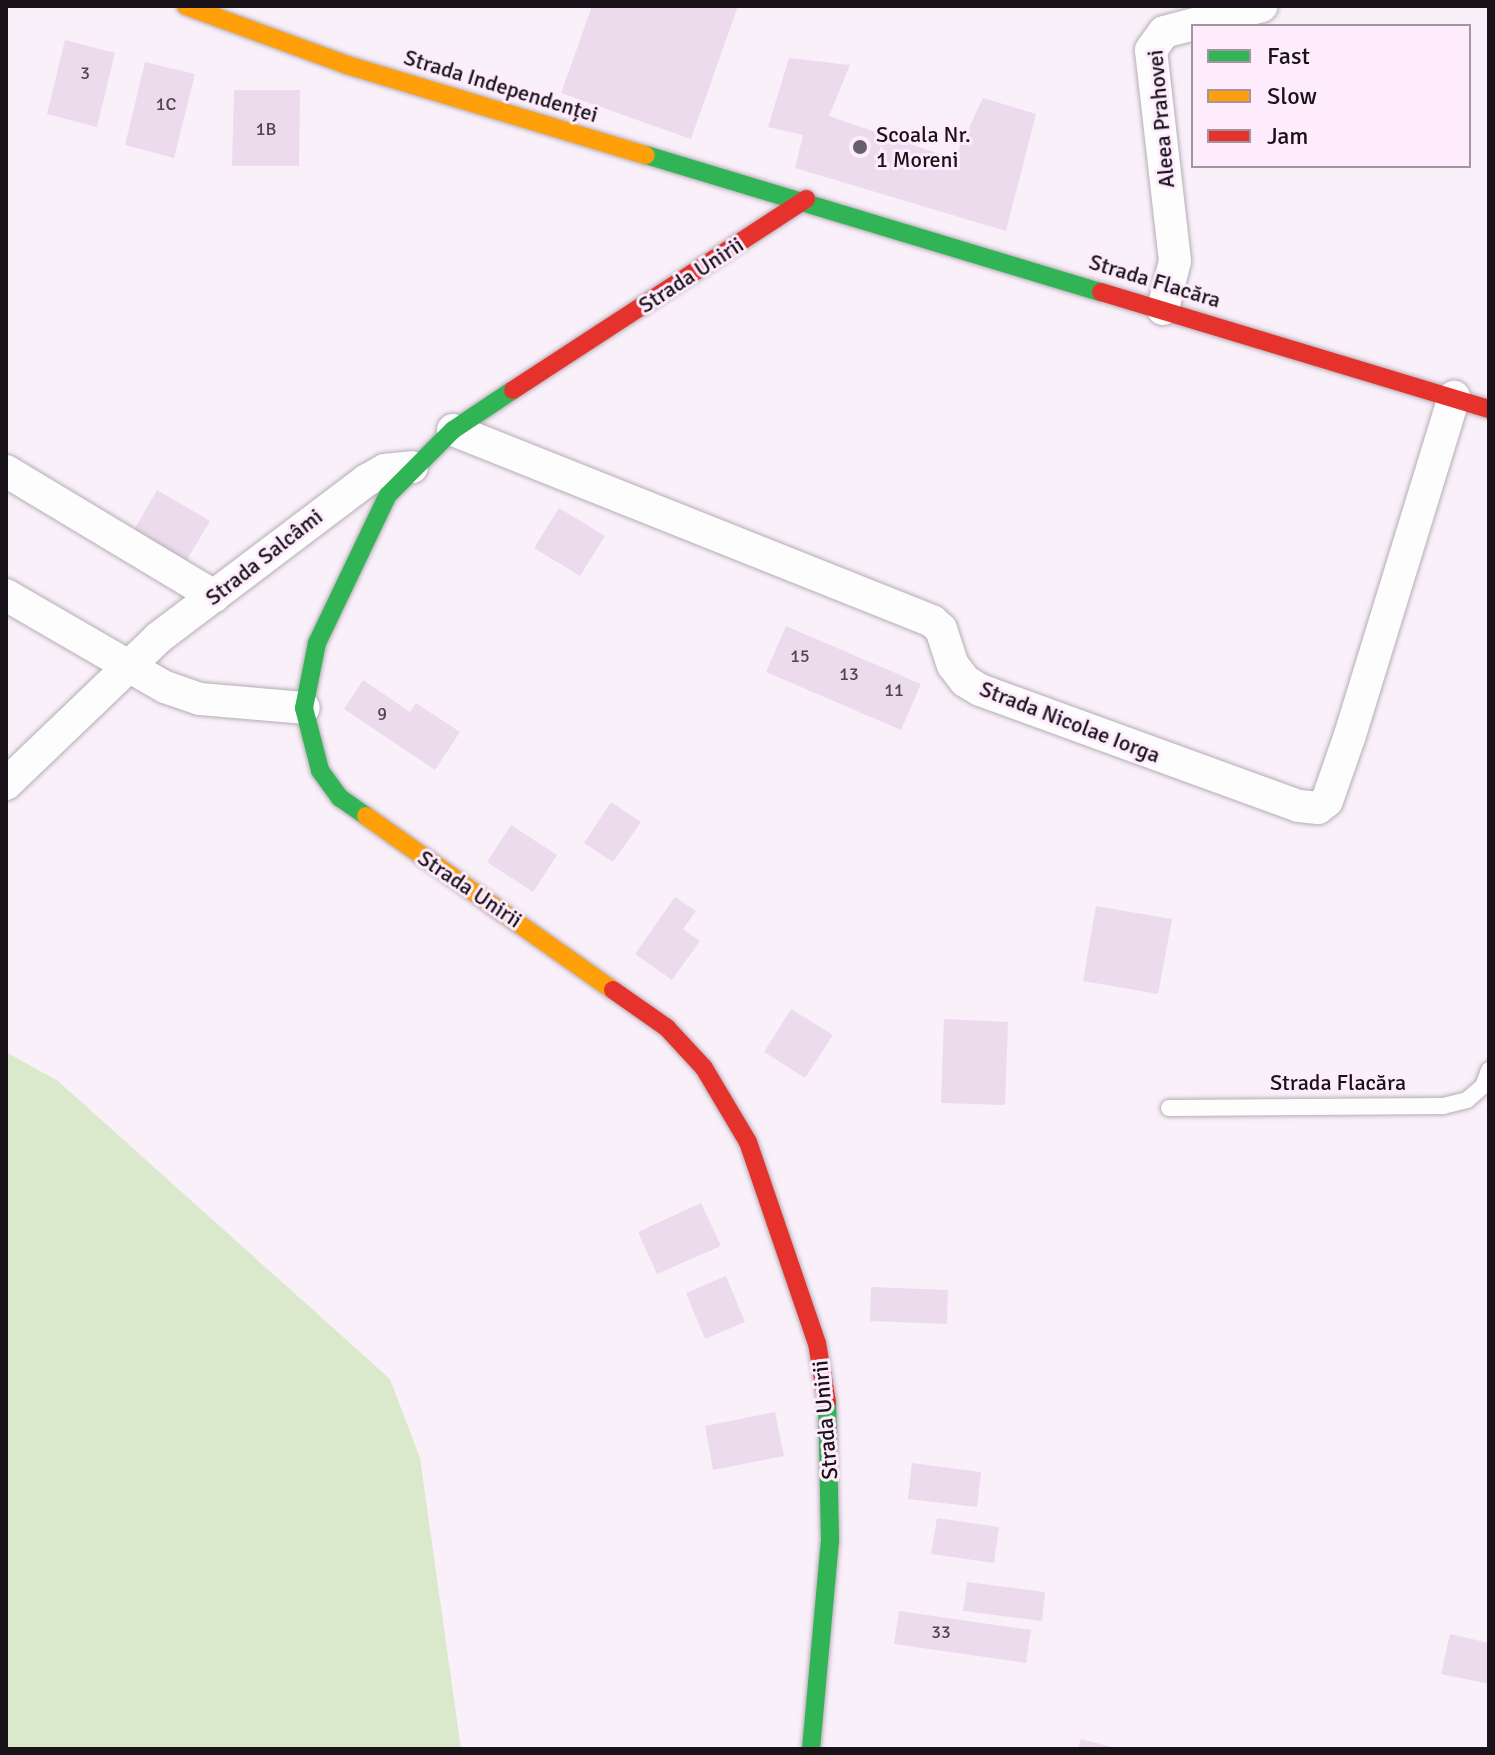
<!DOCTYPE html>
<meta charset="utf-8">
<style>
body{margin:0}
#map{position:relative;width:1495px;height:1755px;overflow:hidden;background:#faf0fa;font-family:Signika,sans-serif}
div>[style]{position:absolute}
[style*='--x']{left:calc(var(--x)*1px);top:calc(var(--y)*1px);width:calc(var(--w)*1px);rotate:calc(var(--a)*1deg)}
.green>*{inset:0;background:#dae9cc}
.building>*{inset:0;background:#ecdbec}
.roads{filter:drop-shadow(0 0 2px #b5adb5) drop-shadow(0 0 2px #b5adb5)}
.lane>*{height:16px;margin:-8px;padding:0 8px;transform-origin:8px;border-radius:8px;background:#fefdfe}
.street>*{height:32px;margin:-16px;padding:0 16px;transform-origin:16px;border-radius:16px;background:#fefdfe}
.fast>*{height:18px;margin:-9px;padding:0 9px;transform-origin:9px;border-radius:9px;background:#30b455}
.slow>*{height:18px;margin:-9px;padding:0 9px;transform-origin:9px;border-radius:9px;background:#ff9f0a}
.jam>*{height:18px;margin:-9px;padding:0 9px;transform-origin:9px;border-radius:9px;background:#e5322d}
.dots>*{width:22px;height:22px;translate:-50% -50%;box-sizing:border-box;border:4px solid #feecfd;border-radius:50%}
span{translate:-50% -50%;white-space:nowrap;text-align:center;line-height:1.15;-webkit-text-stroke:6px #feecfd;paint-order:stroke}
.number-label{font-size:18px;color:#4f454f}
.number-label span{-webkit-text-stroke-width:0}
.street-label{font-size:22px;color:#191219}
.poi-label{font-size:22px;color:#191219}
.left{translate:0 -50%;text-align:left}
.frame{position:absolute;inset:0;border:8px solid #191219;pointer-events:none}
.legend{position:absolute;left:1191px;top:24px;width:280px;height:144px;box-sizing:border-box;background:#feecfd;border:2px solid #a295a2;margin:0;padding:10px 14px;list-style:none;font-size:24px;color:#191219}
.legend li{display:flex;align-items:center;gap:16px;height:40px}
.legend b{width:40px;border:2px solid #a295a2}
</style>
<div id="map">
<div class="green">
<div style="clip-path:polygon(6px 1052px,58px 1081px,390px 1379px,420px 1458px,461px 1749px,6px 1749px)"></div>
</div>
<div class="building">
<div style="clip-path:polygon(592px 6px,738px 6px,691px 139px,561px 93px)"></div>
<div style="clip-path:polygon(65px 40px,115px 53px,97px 127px,47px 114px)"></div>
<div style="clip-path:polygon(789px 58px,850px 65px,829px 116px,954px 159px,983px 98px,1036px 114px,1006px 231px,795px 168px,803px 135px,768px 127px)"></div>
<div style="clip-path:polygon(145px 62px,195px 74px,174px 158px,125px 145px)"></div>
<div style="clip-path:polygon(234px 90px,300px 90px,299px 166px,232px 166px)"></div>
<div style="clip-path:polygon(157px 490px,210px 521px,184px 565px,131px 535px)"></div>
<div style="clip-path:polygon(559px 508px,605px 536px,580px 576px,534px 548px)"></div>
<div style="clip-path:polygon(786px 626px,921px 684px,901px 730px,766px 672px)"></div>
<div style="clip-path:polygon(363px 680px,410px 712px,416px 703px,460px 732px,435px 770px,344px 709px)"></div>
<div style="clip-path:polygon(611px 802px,641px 822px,613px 862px,584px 843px)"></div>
<div style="clip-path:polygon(511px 825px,557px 855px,533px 892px,487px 862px)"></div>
<div style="clip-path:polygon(675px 897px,696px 911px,683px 929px,700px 941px,672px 980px,635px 954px)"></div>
<div style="clip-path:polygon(1096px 906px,1172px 919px,1158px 994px,1083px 981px)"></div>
<div style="clip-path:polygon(791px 1009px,833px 1035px,805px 1078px,764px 1052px)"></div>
<div style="clip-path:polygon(944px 1019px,1008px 1022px,1005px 1105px,941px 1103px)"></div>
<div style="clip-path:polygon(701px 1203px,721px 1246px,657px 1274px,638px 1232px)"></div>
<div style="clip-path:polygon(726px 1276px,745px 1322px,705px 1339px,686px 1293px)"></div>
<div style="clip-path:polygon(871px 1287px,948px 1290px,947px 1324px,870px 1321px)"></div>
<div style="clip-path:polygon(775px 1412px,784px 1456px,713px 1470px,705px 1426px)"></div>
<div style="clip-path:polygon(912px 1463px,981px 1472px,977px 1507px,908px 1499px)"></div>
<div style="clip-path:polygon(937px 1518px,999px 1527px,994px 1563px,931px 1554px)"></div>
<div style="clip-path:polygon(967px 1582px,1045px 1592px,1042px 1621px,963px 1611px)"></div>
<div style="clip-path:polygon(899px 1611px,1031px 1630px,1026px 1663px,894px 1644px)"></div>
<div style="clip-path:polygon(1450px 1634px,1489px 1643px,1489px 1684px,1441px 1674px)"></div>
<div style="clip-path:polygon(1081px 1739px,1116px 1748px,1116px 1749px,1078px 1749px)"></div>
</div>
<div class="roads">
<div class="lane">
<div style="--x:1169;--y:1108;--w:274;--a:-0.4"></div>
<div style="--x:1443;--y:1106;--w:25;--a:-14"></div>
<div style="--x:1467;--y:1100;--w:21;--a:-41"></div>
<div style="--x:1483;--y:1086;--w:17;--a:-69"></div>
</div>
<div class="street">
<div style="--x:1163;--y:309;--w:49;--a:-76"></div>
<div style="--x:1175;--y:261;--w:212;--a:-96.5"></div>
<div style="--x:1151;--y:50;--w:22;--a:-54"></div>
<div style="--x:1164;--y:32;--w:101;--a:-14.9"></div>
<div style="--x:453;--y:430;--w:516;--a:21.74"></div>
<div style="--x:932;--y:621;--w:12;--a:42"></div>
<div style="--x:941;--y:629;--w:38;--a:72"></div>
<div style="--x:953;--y:665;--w:20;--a:53"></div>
<div style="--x:965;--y:681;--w:17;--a:31"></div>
<div style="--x:980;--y:690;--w:339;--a:20"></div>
<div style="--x:1299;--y:806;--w:19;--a:6"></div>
<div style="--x:1318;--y:808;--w:11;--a:-38"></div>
<div style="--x:1327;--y:801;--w:70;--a:-70.8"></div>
<div style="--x:1350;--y:735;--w:354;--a:-72.9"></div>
<div style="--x:6;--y:471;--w:243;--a:31"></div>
<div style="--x:6;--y:595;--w:184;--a:30.1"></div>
<div style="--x:165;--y:687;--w:37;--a:19"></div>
<div style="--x:200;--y:699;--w:104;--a:4.9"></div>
<div style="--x:6;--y:784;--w:211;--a:-43.8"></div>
<div style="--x:158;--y:638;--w:262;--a:-37.1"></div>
<div style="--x:367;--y:480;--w:21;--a:-29"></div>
<div style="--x:385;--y:470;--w:27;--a:-6"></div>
</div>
<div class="fast">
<div style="--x:646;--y:155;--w:475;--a:16.8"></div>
<div style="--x:366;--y:816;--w:32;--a:-145"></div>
<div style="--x:340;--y:798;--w:34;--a:-126"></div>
<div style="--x:320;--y:770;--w:64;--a:-104.5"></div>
<div style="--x:304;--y:708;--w:66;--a:-78.7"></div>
<div style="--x:317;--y:643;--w:164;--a:-64.4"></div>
<div style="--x:388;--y:495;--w:92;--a:-45"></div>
<div style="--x:453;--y:430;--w:72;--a:-33.7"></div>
<div style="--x:811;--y:1749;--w:210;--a:-84.8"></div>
<div style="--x:830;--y:1540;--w:138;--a:-91.2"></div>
</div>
<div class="slow">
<div style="--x:186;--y:6;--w:171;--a:20.1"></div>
<div style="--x:347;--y:65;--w:312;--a:16.8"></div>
<div style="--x:366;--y:816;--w:302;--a:35.2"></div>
</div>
<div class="jam">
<div style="--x:1101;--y:292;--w:405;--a:16.8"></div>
<div style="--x:513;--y:390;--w:350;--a:-33.1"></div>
<div style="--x:613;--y:990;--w:66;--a:35.1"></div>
<div style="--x:667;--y:1028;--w:54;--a:47.2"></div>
<div style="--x:704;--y:1068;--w:86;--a:59.3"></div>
<div style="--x:748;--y:1142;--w:213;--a:71.1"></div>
<div style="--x:817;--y:1343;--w:60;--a:80.4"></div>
</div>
</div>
<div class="dots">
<div style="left:860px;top:147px;background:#686068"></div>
</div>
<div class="number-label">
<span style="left:85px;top:73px">3</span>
<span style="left:166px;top:104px">1C</span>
<span style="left:266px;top:129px">1B</span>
<span style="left:800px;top:656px">15</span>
<span style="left:849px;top:674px">13</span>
<span style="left:894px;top:690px">11</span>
<span style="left:382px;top:714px">9</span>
<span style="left:941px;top:1632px">33</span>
</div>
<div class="street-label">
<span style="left:501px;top:86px;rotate:17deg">Strada Independenței</span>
<span style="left:1161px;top:119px;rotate:-95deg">Aleea Prahovei</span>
<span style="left:691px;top:275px;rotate:-33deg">Strada Unirii</span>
<span style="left:1155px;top:281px;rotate:17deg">Strada Flacăra</span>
<span style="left:264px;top:557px;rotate:-38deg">Strada Salcâmi</span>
<span style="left:1070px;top:722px;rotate:21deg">Strada Nicolae Iorga</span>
<span style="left:470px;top:889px;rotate:34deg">Strada Unirii</span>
<span style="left:1338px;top:1083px">Strada Flacăra</span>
<span style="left:825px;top:1420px;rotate:-95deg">Strada Unirii</span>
</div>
<div class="poi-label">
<span class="left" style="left:876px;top:147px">Scoala Nr.<br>1 Moreni</span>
</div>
<div class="frame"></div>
<ul class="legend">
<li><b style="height:10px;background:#30b455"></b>Fast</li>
<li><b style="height:10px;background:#ff9f0a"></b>Slow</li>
<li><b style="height:10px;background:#e5322d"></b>Jam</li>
</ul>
</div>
